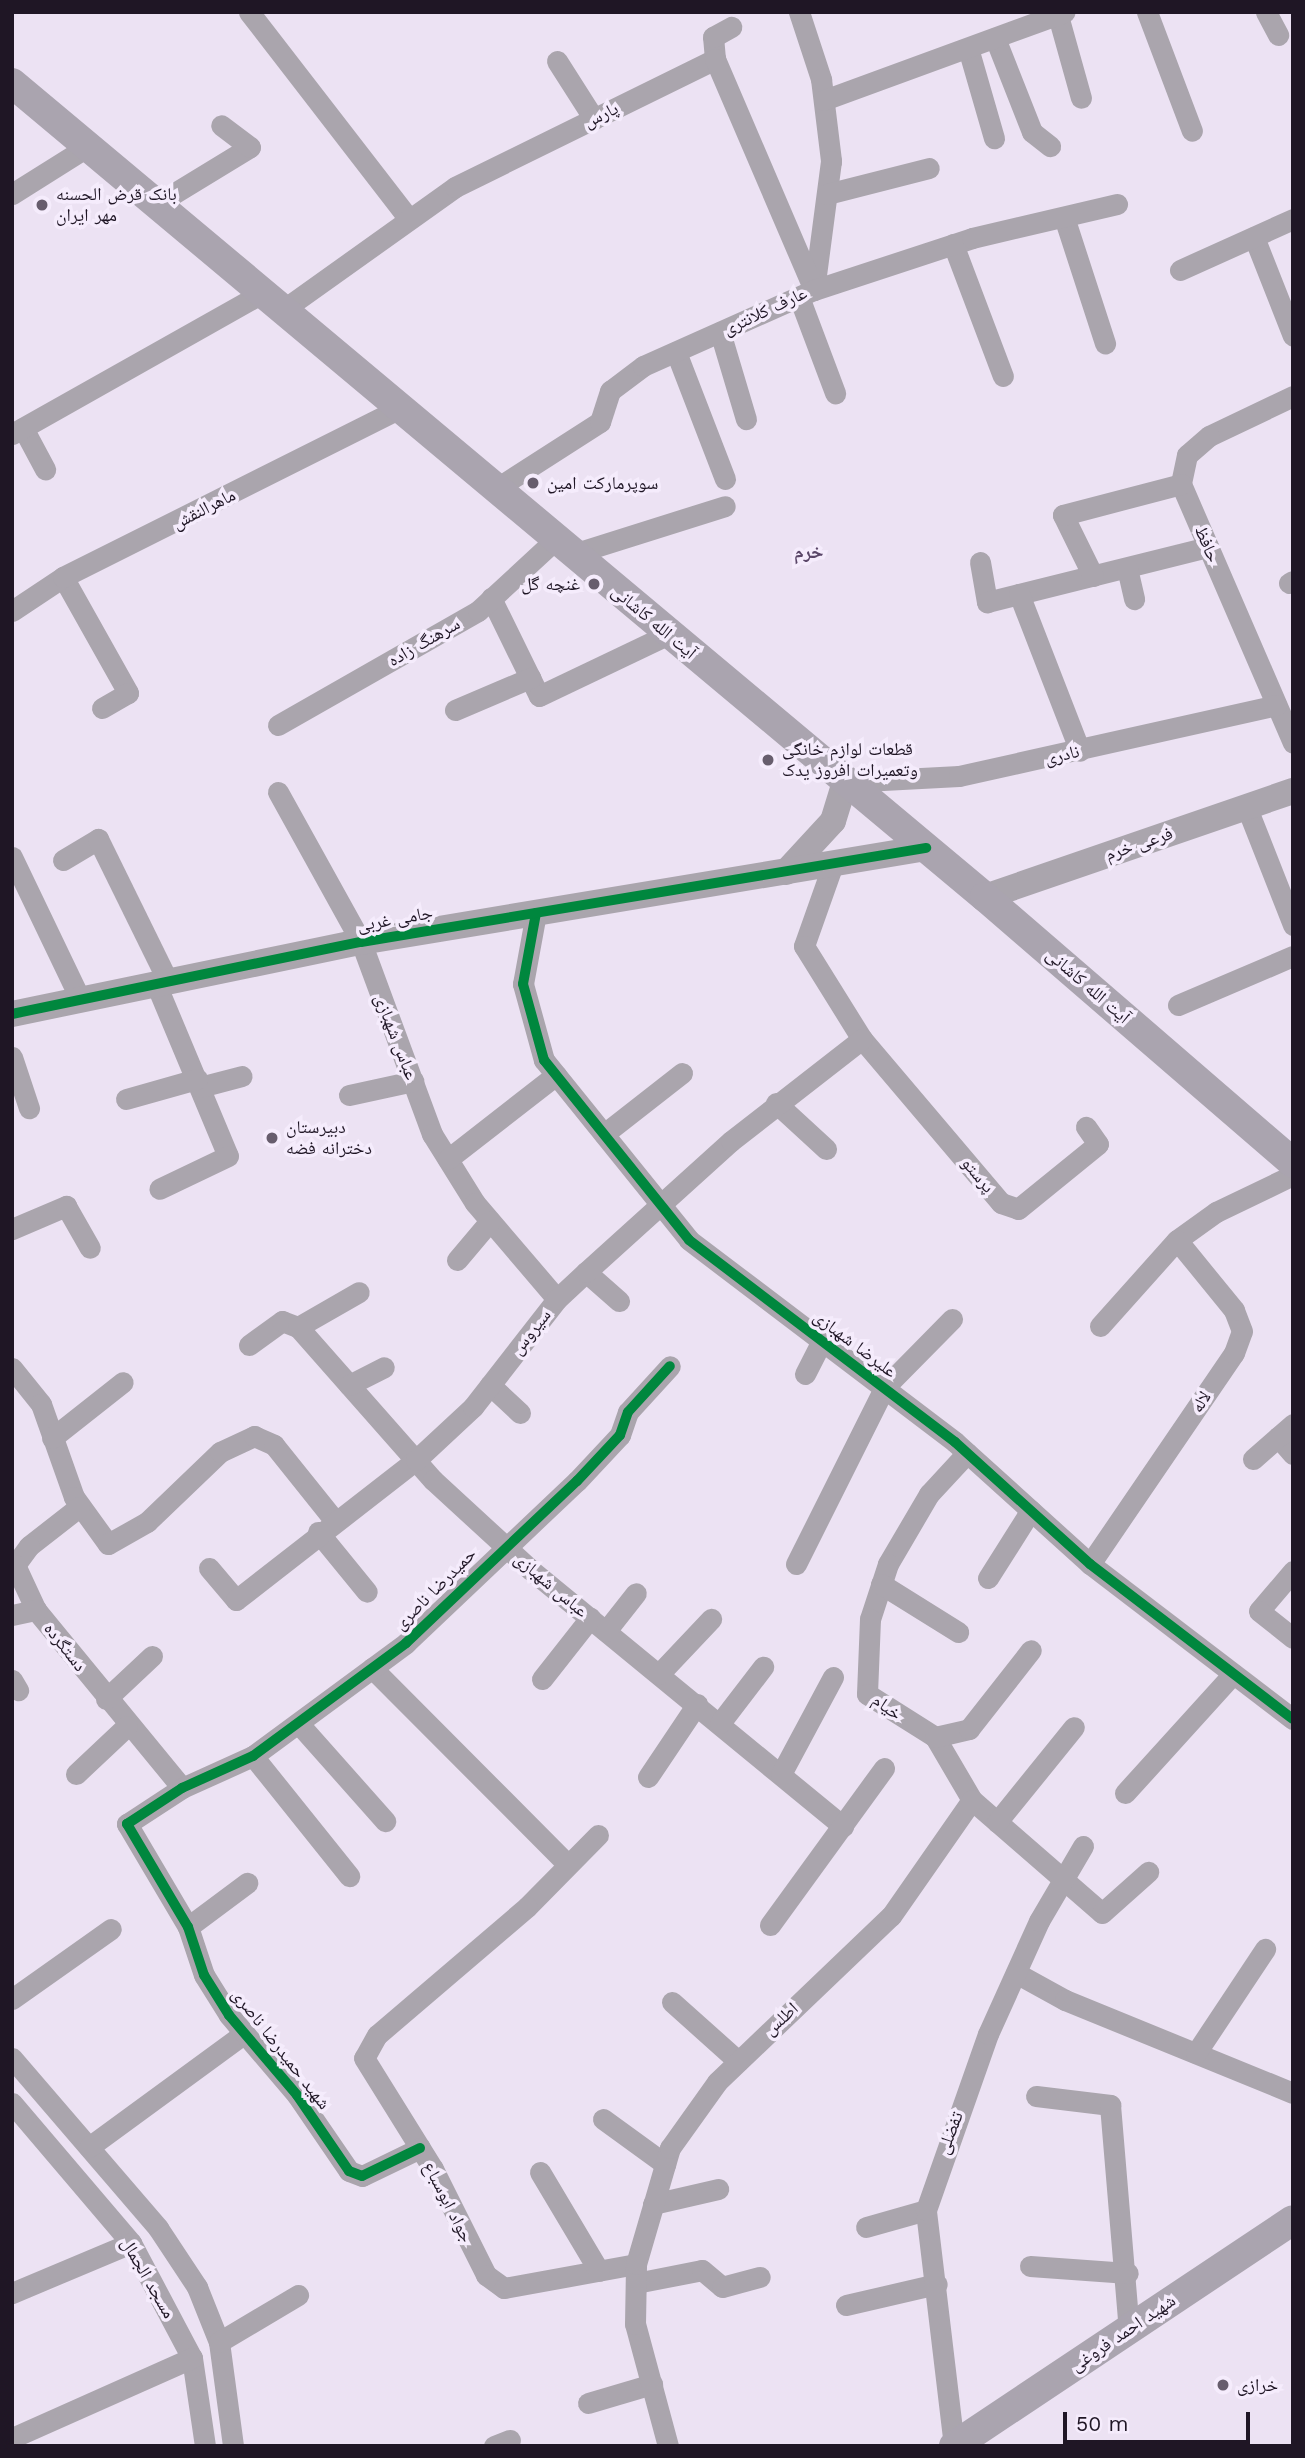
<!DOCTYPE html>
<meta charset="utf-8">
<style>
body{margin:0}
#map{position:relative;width:1305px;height:2458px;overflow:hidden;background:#ece2f3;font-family:"Work Sans","Noto Naskh Arabic",sans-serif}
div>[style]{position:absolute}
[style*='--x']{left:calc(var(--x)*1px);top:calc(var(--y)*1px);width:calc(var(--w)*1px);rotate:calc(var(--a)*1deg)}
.minor>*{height:21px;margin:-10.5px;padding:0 10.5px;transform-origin:10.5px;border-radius:10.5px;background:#aaa5ad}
.tertiary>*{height:26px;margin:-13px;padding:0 13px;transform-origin:13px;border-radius:13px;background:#aaa5ad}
.secondary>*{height:30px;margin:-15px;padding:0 15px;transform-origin:15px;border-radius:15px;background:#aaa4af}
.cycleway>*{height:10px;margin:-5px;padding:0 5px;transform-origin:5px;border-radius:5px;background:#00873e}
.dots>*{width:19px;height:19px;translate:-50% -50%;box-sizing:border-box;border:4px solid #f5ecfc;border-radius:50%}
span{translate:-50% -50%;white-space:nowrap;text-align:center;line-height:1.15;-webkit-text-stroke:7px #f5ecfc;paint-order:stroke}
.street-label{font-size:18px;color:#1f1625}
.poi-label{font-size:18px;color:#1f1625}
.left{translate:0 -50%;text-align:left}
.right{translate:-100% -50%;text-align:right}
.neighbourhood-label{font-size:19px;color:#5a4668;font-weight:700}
.frame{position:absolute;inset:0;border:14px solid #1f1625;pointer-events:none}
.scale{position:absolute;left:1063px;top:2412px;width:187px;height:32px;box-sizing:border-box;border:4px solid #1f1625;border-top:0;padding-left:9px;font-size:21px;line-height:24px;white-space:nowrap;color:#1f1625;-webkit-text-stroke:5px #f5ecfc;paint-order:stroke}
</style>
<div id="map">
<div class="minor">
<div style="--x:249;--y:12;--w:260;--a:52.3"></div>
<div style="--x:799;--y:12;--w:71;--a:71.8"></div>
<div style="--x:821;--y:79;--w:83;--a:83"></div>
<div style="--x:831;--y:161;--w:130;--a:97.5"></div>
<div style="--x:1057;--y:12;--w:89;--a:74.4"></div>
<div style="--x:1147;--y:12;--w:127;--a:69.3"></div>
<div style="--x:1266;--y:12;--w:26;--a:62"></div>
<div style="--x:995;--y:38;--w:101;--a:68.5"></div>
<div style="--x:1032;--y:132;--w:23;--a:38"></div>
<div style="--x:968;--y:48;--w:94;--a:73.9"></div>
<div style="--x:715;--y:59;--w:22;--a:-95"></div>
<div style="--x:713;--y:37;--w:21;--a:-29"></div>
<div style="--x:557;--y:61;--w:69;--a:57.5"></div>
<div style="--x:824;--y:100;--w:256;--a:-20.1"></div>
<div style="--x:12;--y:194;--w:89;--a:-32.1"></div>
<div style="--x:827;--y:194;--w:105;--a:-14.3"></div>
<div style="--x:155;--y:205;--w:111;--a:-31.4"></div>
<div style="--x:250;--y:147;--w:36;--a:-143"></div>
<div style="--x:1064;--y:217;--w:133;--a:72"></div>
<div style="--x:1254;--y:237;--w:106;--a:68.5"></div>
<div style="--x:953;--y:244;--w:141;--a:69.3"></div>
<div style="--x:1180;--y:270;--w:124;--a:-24.3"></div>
<div style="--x:799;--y:297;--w:103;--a:69.4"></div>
<div style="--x:280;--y:312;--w:215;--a:-35.5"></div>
<div style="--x:455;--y:187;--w:290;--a:-26.2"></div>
<div style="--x:715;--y:59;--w:251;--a:66.8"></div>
<div style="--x:720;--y:332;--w:91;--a:73.4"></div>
<div style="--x:676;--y:352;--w:136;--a:68.9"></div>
<div style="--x:1293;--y:396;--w:93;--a:154.5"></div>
<div style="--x:1209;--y:436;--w:29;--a:139"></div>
<div style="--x:1187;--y:455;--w:30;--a:102"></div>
<div style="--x:1181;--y:484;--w:282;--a:66.6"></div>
<div style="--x:23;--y:428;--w:47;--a:61.8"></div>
<div style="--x:12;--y:434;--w:283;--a:-29.4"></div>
<div style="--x:494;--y:490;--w:126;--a:-32.7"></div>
<div style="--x:600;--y:422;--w:33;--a:-72"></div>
<div style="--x:610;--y:391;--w:41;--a:-37.1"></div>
<div style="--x:643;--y:366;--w:187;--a:-24"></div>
<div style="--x:814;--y:290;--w:166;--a:-18.2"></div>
<div style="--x:972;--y:238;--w:149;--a:-13.2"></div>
<div style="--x:573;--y:554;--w:159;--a:-17.5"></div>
<div style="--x:980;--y:562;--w:41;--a:80.1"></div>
<div style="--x:987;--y:602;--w:228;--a:-14"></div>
<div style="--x:1127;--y:568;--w:32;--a:77"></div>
<div style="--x:1093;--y:576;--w:68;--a:-116.2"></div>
<div style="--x:1063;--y:515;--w:122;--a:-14.7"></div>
<div style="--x:63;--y:577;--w:133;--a:60.7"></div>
<div style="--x:128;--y:693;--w:30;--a:150"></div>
<div style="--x:1289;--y:583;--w:4;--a:-27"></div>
<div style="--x:1019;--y:594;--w:168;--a:68.8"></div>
<div style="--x:491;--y:598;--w:109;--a:63.9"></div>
<div style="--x:539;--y:696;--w:144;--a:-25.5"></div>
<div style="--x:12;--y:611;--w:61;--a:-33.7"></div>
<div style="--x:63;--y:577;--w:373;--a:-26.6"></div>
<div style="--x:455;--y:710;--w:82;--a:-23.1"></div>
<div style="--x:278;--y:725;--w:230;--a:-29.7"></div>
<div style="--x:478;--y:611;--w:105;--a:-42.7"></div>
<div style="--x:845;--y:782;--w:114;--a:-3"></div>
<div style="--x:959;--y:776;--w:325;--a:-12.6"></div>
<div style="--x:278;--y:792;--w:171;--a:61"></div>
<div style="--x:361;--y:942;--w:205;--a:69.7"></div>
<div style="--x:432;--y:1134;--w:81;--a:58.1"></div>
<div style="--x:475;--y:1203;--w:126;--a:49.5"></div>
<div style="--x:1247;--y:808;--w:126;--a:68.5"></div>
<div style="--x:12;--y:857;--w:157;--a:64.4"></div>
<div style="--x:63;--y:860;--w:41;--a:-31"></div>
<div style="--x:98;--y:839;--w:158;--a:63.8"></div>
<div style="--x:833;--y:864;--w:87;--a:109.5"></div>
<div style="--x:804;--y:946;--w:110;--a:58.1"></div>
<div style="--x:862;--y:1039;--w:215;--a:49.7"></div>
<div style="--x:1001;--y:1203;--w:18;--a:19"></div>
<div style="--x:1018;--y:1209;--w:103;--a:-39.1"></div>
<div style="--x:1098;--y:1144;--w:21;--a:-125"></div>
<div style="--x:536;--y:913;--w:72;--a:100.4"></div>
<div style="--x:523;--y:984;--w:79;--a:74.6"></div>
<div style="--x:544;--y:1060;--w:231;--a:51.1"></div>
<div style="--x:689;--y:1240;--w:334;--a:37.2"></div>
<div style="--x:955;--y:1442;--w:182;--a:42.1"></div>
<div style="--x:1090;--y:1564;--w:255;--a:37.4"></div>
<div style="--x:156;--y:984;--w:186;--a:67.3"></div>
<div style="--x:228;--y:1156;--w:76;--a:154.4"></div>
<div style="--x:1178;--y:1005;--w:125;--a:-23.1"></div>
<div style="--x:12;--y:1057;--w:54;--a:71.6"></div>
<div style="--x:200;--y:1087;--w:43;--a:-14.7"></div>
<div style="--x:349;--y:1095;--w:66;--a:-12.3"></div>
<div style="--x:126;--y:1099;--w:74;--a:-15.7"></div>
<div style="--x:776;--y:1103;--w:68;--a:42.6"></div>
<div style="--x:604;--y:1134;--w:99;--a:-38"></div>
<div style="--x:448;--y:1159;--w:137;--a:-37.9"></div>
<div style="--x:12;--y:1229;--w:59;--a:-23.1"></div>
<div style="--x:66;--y:1206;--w:48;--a:60.3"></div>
<div style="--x:457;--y:1260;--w:51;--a:-49.8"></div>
<div style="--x:586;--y:1272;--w:44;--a:41.3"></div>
<div style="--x:1100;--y:1326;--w:115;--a:-48.2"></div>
<div style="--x:1177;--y:1240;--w:48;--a:-35.7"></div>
<div style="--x:1216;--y:1212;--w:85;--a:-25.7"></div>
<div style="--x:298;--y:1327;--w:70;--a:-29.8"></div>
<div style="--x:249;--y:1345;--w:41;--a:-36"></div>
<div style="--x:282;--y:1321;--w:17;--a:21"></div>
<div style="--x:298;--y:1327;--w:204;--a:48.6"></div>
<div style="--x:433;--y:1480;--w:133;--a:42.6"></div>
<div style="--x:531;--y:1570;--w:404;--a:39.4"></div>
<div style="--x:12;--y:1368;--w:46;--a:51.1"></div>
<div style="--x:41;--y:1404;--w:99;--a:70.5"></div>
<div style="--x:74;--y:1497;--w:58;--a:54.1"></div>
<div style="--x:108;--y:1544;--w:45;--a:-29.4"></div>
<div style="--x:147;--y:1522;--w:101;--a:-43.8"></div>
<div style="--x:220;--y:1452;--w:38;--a:-25"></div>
<div style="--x:254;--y:1436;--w:22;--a:24"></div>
<div style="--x:274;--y:1445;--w:96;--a:51.3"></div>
<div style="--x:805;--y:1374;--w:37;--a:-63"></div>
<div style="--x:349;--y:1385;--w:39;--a:-27"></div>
<div style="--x:490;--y:1385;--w:41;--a:43"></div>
<div style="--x:1278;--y:1437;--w:23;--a:49"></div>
<div style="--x:52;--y:1438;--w:90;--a:-38.3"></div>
<div style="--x:967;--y:1453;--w:56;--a:132.8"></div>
<div style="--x:929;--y:1494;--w:81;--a:120.4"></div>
<div style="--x:888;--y:1564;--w:58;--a:108.1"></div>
<div style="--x:870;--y:1619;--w:75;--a:92.3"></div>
<div style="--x:867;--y:1694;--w:80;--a:32.3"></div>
<div style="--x:935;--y:1737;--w:73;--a:59.6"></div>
<div style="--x:972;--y:1800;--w:172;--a:41"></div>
<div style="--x:1102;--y:1913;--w:62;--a:-41.7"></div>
<div style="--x:1253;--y:1459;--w:53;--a:-41.2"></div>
<div style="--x:79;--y:1507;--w:63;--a:142"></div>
<div style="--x:29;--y:1546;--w:24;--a:126"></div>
<div style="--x:15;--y:1565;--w:50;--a:65"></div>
<div style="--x:36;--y:1610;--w:230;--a:50.6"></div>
<div style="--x:318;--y:1532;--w:77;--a:50.8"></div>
<div style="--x:796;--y:1564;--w:197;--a:-63.4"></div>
<div style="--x:884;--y:1388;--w:97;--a:-45.4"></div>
<div style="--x:1090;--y:1564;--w:255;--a:-55.7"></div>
<div style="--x:1234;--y:1353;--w:23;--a:-70"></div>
<div style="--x:1242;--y:1331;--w:22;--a:-111"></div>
<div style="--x:1234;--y:1310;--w:90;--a:-129.2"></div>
<div style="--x:209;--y:1568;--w:42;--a:49.8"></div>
<div style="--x:236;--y:1600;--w:228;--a:-37.9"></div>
<div style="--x:416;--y:1460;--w:78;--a:-42.9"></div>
<div style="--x:473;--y:1407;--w:137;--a:-52.1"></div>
<div style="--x:557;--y:1299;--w:40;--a:-43"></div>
<div style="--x:586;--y:1272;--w:195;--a:-42.1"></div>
<div style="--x:731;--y:1141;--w:166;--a:-37.9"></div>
<div style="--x:1293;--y:1571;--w:52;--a:130.4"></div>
<div style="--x:1259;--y:1611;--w:43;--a:38.5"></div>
<div style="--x:988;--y:1578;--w:80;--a:-57.7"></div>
<div style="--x:881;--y:1584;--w:91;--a:31.9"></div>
<div style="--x:12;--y:1615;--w:25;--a:-12"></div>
<div style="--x:606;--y:1631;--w:48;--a:-51.7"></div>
<div style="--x:372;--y:1668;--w:275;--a:45.1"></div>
<div style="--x:659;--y:1674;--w:76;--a:-46.6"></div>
<div style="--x:542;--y:1679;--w:78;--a:-51.8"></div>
<div style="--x:12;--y:1680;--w:12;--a:59"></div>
<div style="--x:106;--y:1699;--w:63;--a:-43.1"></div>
<div style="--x:720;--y:1723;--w:71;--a:-52.5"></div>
<div style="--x:299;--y:1724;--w:130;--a:48.4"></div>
<div style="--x:935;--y:1737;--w:35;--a:-13"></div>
<div style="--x:969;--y:1729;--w:100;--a:-51.9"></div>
<div style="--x:253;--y:1756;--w:154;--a:51.3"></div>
<div style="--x:76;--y:1774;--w:70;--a:-43.3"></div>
<div style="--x:781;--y:1774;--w:110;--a:-61.8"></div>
<div style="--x:648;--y:1777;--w:88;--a:-56.1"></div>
<div style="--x:1125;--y:1793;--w:161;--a:-47.8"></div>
<div style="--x:997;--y:1822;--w:122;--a:-51"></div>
<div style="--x:598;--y:1835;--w:101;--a:134.6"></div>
<div style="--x:527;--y:1907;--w:197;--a:139.5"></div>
<div style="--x:377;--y:2035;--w:26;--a:119"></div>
<div style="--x:364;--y:2058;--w:131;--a:58.1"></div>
<div style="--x:433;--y:2169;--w:119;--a:63.4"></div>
<div style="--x:486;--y:2275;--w:22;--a:36"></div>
<div style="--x:504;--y:2288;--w:134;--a:-10.3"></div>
<div style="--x:770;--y:1925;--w:194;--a:-54"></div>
<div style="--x:188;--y:1927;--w:74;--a:-36.7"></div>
<div style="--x:1016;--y:1973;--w:56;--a:28.9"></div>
<div style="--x:1065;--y:2000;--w:246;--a:22.2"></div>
<div style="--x:12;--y:1999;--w:121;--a:-35.3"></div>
<div style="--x:672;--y:2002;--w:89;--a:41.8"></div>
<div style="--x:1196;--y:2053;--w:125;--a:-56.4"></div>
<div style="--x:12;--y:2058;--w:224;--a:49.3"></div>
<div style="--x:158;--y:2228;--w:71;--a:56.5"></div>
<div style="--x:197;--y:2287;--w:59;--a:68.2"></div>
<div style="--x:219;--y:2342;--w:105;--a:82.3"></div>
<div style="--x:1036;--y:2096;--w:75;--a:6.9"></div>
<div style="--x:1110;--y:2105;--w:226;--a:85.2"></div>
<div style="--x:12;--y:2103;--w:184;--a:49.6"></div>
<div style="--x:131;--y:2243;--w:130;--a:62.1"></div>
<div style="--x:192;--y:2358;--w:89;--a:81.6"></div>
<div style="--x:603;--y:2119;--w:77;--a:36"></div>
<div style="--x:89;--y:2147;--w:193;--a:-36.2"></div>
<div style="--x:420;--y:2148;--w:64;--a:154.2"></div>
<div style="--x:362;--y:2176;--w:14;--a:-159"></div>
<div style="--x:349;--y:2171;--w:92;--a:-124.4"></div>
<div style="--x:297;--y:2095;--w:105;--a:-130.4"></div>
<div style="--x:229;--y:2015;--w:47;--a:-122"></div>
<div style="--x:204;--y:1975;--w:51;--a:-108.4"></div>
<div style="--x:188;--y:1927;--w:120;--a:-120.6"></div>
<div style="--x:127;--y:1824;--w:66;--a:-33.2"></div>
<div style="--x:182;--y:1788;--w:78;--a:-24.3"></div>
<div style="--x:253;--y:1756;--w:190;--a:-36.4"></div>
<div style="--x:406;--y:1643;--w:236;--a:-43.5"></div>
<div style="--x:577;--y:1481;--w:63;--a:-46.9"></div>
<div style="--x:620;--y:1435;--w:24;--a:-71"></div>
<div style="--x:628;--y:1412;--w:62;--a:-47.6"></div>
<div style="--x:540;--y:2172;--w:115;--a:59.2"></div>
<div style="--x:653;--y:2204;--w:67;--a:-13"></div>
<div style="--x:866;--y:2227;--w:62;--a:-15.8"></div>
<div style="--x:1030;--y:2266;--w:98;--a:4.1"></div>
<div style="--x:636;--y:2283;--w:67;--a:-11.1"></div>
<div style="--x:702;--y:2270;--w:26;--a:40"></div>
<div style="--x:722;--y:2287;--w:39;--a:-15"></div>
<div style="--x:12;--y:2293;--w:129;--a:-22.8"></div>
<div style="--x:846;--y:2305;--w:93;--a:-13"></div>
<div style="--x:219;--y:2342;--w:92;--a:-30.7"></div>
<div style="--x:588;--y:2403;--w:67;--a:-16.5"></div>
<div style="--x:12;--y:2438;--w:197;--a:-24"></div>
<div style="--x:494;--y:2446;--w:17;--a:-21"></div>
<div style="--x:668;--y:2446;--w:126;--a:-105.1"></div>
<div style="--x:635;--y:2324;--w:60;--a:-89"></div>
<div style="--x:636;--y:2264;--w:121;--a:-73.7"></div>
<div style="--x:670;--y:2148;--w:81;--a:-54.5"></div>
<div style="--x:717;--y:2082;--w:240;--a:-43.7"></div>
<div style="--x:891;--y:1916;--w:141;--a:-55.1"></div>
<div style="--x:954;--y:2446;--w:238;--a:-96.8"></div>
<div style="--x:926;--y:2210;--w:187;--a:-70.6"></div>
<div style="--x:988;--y:2034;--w:124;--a:-65.7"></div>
<div style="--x:1039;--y:1921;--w:87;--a:-59.6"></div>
</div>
<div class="tertiary">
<div style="--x:786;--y:872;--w:69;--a:-47.3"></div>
<div style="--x:833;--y:821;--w:41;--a:-72.9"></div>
<div style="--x:985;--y:897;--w:326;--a:-19"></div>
<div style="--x:12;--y:1014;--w:356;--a:-11.7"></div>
<div style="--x:361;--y:942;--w:573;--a:-9.45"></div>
</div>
<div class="secondary">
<div style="--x:12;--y:83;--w:1269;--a:39.92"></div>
<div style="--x:985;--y:897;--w:407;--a:40.8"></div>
<div style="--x:954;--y:2446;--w:407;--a:-33.7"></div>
</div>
<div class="cycleway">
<div style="--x:536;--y:913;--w:72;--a:100.4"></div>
<div style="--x:523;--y:984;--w:79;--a:74.6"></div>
<div style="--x:544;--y:1060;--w:231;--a:51.1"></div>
<div style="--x:689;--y:1240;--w:334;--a:37.2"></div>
<div style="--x:955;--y:1442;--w:182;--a:42.1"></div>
<div style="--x:1090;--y:1564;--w:255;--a:37.4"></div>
<div style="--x:12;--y:1014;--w:356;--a:-11.7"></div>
<div style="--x:361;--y:942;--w:573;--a:-9.45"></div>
<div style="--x:420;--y:2148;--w:64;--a:154.2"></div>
<div style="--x:362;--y:2176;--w:14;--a:-159"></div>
<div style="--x:349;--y:2171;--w:92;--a:-124.4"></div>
<div style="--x:297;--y:2095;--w:105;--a:-130.4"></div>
<div style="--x:229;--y:2015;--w:47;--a:-122"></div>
<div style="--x:204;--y:1975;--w:51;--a:-108.4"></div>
<div style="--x:188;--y:1927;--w:120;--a:-120.6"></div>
<div style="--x:127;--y:1824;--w:66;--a:-33.2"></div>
<div style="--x:182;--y:1788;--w:78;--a:-24.3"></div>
<div style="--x:253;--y:1756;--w:190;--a:-36.4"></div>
<div style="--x:406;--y:1643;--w:236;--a:-43.5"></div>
<div style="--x:577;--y:1481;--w:63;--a:-46.9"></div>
<div style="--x:620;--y:1435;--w:24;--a:-71"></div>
<div style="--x:628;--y:1412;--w:62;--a:-47.6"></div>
</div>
<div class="dots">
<div style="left:42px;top:205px;background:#675d6d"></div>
<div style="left:533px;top:483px;background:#675d6d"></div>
<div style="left:594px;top:584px;background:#675d6d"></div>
<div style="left:768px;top:760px;background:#675d6d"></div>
<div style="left:272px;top:1138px;background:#675d6d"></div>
<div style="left:1223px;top:2385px;background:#675d6d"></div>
</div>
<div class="street-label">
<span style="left:601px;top:115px;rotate:-26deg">پارس</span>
<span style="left:765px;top:311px;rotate:-25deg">عارف کلانتری</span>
<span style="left:204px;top:509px;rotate:-27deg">ماهرالنقش</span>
<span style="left:1207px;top:544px;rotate:67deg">حافظ</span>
<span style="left:654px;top:622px;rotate:40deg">آیت الله کاشانی</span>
<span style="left:424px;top:642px;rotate:-30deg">سرهنگ زاده</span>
<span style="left:1062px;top:755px;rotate:-13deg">نادری</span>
<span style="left:1139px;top:844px;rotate:-19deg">فرعی خرم</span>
<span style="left:395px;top:919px;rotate:-10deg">جامی غربی</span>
<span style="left:1088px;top:986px;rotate:41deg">آیت الله کاشانی</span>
<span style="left:396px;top:1037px;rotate:69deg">عباس شهبازی</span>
<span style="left:978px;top:1175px;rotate:50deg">پرستو</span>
<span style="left:531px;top:1332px;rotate:-52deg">سیروس</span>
<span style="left:855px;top:1344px;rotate:37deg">علیرضا شهبازی</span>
<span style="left:1201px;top:1402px;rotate:-58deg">لاله</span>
<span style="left:551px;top:1585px;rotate:40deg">عباس شهبازی</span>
<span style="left:435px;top:1589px;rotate:-45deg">حمیدرضا ناصری</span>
<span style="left:65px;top:1647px;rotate:52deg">دستگرده</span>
<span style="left:887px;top:1707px;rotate:36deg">خیام</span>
<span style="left:781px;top:2019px;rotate:-42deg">اطلس</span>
<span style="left:281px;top:2049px;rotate:52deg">شهید حمیدرضا ناصری</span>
<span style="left:950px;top:2133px;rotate:-69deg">تفضلی</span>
<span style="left:448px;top:2202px;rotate:63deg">جواد ابوسباع</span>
<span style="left:148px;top:2278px;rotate:60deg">مسجد الجمال</span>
<span style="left:1123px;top:2333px;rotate:-34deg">شهید احمد فروغی</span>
</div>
<div class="poi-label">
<span class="left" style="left:56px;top:205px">بانک قرض الحسنه<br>مهر ایران</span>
<span class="left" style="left:547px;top:483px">سوپرمارکت امین</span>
<span class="right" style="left:580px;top:584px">غنچه گل</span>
<span class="left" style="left:782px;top:760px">قطعات لوازم خانگی<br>وتعمیرات افروز یدک</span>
<span class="left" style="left:286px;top:1138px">دبیرستان<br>دخترانه فضه</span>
<span class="left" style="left:1237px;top:2385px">خرازی</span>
</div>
<div class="neighbourhood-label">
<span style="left:809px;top:552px">خرم</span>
</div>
<div class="frame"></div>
<div class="scale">50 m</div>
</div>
